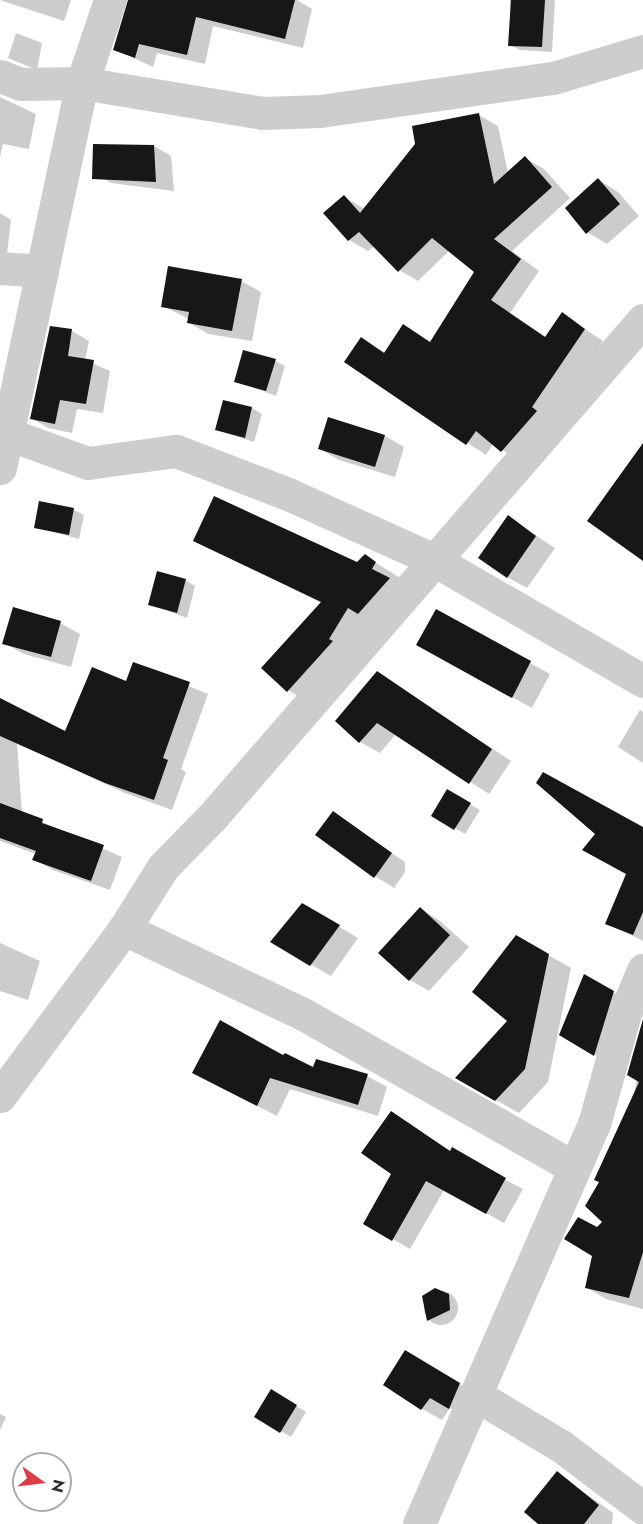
<!DOCTYPE html>
<style>
body{margin:0}
#map{position:relative;width:643px;height:1524px;overflow:hidden;background:#fff;font-family:Jost,sans-serif}
div>[style]{position:absolute}
[style*='--x']{left:calc(var(--x)*1px);top:calc(var(--y)*1px);width:calc(var(--w)*1px);rotate:calc(var(--a)*1deg)}
.shadow>*{inset:0;background:#0003}
.round{border-radius:50%}
.building>*{inset:0;background:#171717}
.minor>*{height:33px;margin:-16.5px;padding:0 16.5px;transform-origin:16.5px;border-radius:16.5px;background:#cdcdcd}
span{translate:-50% -50%;white-space:nowrap;text-align:center;line-height:1.15;-webkit-text-stroke:6px #fff;paint-order:stroke}
.north{position:absolute;left:12px;top:1452px;width:60px;height:60px;box-sizing:border-box;background:#fff;border:2px solid #acacac;border-radius:50%;rotate:104deg;font-size:16px;font-weight:700;line-height:24px;text-align:center;color:#303030}
.north::after{content:'';display:block;margin:auto;width:21px;height:27px;background:#dd3c46;clip-path:polygon(50% 0,100% 100%,50% 72%,0 100%)}
</style>
<div id="map">
<div class="shadow">
<div style="clip-path:polygon(0 0,71px 0,64px 21px)"></div>
<div style="clip-path:polygon(128px 0,297px 0,312px 9px,303px 48px,213px 26px,205px 64px,157px 53px,153px 67px,115px 49px)"></div>
<div style="clip-path:polygon(510px 0,555px 0,552px 52px,520px 50px,510px 45px)"></div>
<div style="clip-path:polygon(16px 33px,42px 43px,37px 70px,8px 58px)"></div>
<div style="clip-path:polygon(0 97px,36px 114px,29px 149px,3px 144px,0 157px)"></div>
<div style="clip-path:polygon(479px 115px,498px 126px,508px 173px,525px 158px,544px 169px,570px 198px,512px 251px,539px 271px,510px 313px,546px 337px,562px 314px,603px 341px,521px 462px,493px 444px,486px 455px,346px 362px,361px 339px,386px 353px,431px 343px,476px 271px,450px 250px,418px 281px,399px 270px,375px 246px,368px 251px,349px 240px,344px 197px,365px 209px)"></div>
<div style="clip-path:polygon(154px 146px,171px 156px,174px 191px,111px 183px,93px 172px)"></div>
<div style="clip-path:polygon(599px 180px,618px 192px,639px 216px,607px 244px,587px 232px)"></div>
<div style="clip-path:polygon(0 213px,11px 220px,7px 254px,0 253px)"></div>
<div style="clip-path:polygon(241px 281px,261px 292px,252px 341px,208px 334px,188px 322px,189px 319px,163px 306px)"></div>
<div style="clip-path:polygon(51px 327px,72px 331px,89px 341px,85px 360px,110px 371px,103px 413px,77px 409px,72px 433px,48px 428px,31px 418px)"></div>
<div style="clip-path:polygon(275px 361px,285px 366px,276px 396px,236px 381px)"></div>
<div style="clip-path:polygon(252px 408px,262px 414px,254px 442px,217px 430px)"></div>
<div style="clip-path:polygon(329px 419px,385px 436px,404px 447px,395px 477px,339px 460px,320px 449px)"></div>
<div style="clip-path:polygon(74px 510px,84px 515px,79px 539px,35px 527px)"></div>
<div style="clip-path:polygon(508px 517px,555px 548px,527px 588px,507px 577px)"></div>
<div style="clip-path:polygon(195px 540px,358px 564px,365px 556px,402px 579px,315px 706px,288px 690px,322px 603px)"></div>
<div style="clip-path:polygon(185px 580px,195px 586px,187px 618px,150px 604px)"></div>
<div style="clip-path:polygon(436px 611px,550px 674px,532px 708px,437px 656px)"></div>
<div style="clip-path:polygon(60px 623px,80px 634px,71px 667px,24px 654px,4px 643px)"></div>
<div style="clip-path:polygon(133px 663px,208px 694px,181px 769px,186px 772px,172px 810px,125px 793px,17px 743px,22px 813px,122px 857px,110px 890px,53px 870px,34px 859px,36px 854px,0 841px,0 734px,65px 733px,127px 683px)"></div>
<div style="clip-path:polygon(377px 673px,511px 761px,489px 794px,396px 734px,380px 753px,360px 742px)"></div>
<div style="clip-path:polygon(640px 710px,643px 712px,643px 763px,618px 747px)"></div>
<div style="clip-path:polygon(447px 791px,480px 810px,465px 834px,433px 815px)"></div>
<div style="clip-path:polygon(333px 813px,405px 862px,405px 872px,394px 888px,375px 876px)"></div>
<div style="clip-path:polygon(643px 884px,643px 941px,607px 923px)"></div>
<div style="clip-path:polygon(302px 905px,358px 938px,331px 976px,273px 942px)"></div>
<div style="clip-path:polygon(421px 909px,440px 921px,469px 947px,429px 991px,410px 980px)"></div>
<div style="clip-path:polygon(517px 937px,571px 968px,548px 1082px,519px 1113px,457px 1078px,510px 1021px)"></div>
<div style="clip-path:polygon(0 943px,40px 961px,28px 1000px,0 991px)"></div>
<div style="clip-path:polygon(585px 976px,640px 1008px,621px 1070px,561px 1035px)"></div>
<div style="clip-path:polygon(643px 1038px,643px 1309px,606px 1299px,586px 1287px,598px 1229px,604px 1222px,601px 1182px,634px 1095px)"></div>
<div style="clip-path:polygon(283px 1057px,314px 1069px,367px 1076px,387px 1087px,378px 1116px,290px 1089px,277px 1116px,214px 1084px)"></div>
<div style="clip-path:polygon(392px 1113px,451px 1152px,523px 1189px,504px 1223px,444px 1190px,410px 1249px,365px 1223px,393px 1174px)"></div>
<div class="round" style="left:424px;top:1291px;width:34px;height:34px"></div>
<div style="clip-path:polygon(425px 1363px,479px 1396px,469px 1419px,450px 1408px,442px 1420px,422px 1409px)"></div>
<div style="clip-path:polygon(272px 1391px,306px 1412px,291px 1437px,256px 1416px)"></div>
<div style="clip-path:polygon(0 1414px,6px 1417px,0 1430px)"></div>
<div style="clip-path:polygon(557px 1473px,613px 1513px,612px 1524px,541px 1524px)"></div>
</div>
<div class="building">
<div style="clip-path:polygon(128px 0,295px 0,285px 39px,196px 17px,187px 55px,139px 44px,135px 58px,113px 50px)"></div>
<div style="clip-path:polygon(511px 0,545px 0,542px 47px,508px 46px)"></div>
<div style="clip-path:polygon(479px 113px,494px 184px,525px 156px,552px 187px,494px 239px,521px 259px,491px 300px,545px 337px,562px 312px,585px 329px,532px 407px,537px 411px,501px 452px,476px 431px,466px 445px,344px 362px,361px 337px,384px 353px,403px 324px,430px 342px,474px 272px,432px 238px,398px 272px,359px 232px,348px 241px,323px 213px,344px 195px,360px 213px,415px 144px,412px 126px)"></div>
<div style="clip-path:polygon(93px 144px,154px 145px,156px 182px,92px 179px)"></div>
<div style="clip-path:polygon(598px 178px,620px 204px,586px 234px,565px 208px)"></div>
<div style="clip-path:polygon(168px 266px,242px 279px,232px 331px,187px 323px,189px 312px,161px 307px)"></div>
<div style="clip-path:polygon(50px 326px,72px 329px,68px 356px,94px 360px,86px 404px,60px 400px,55px 424px,30px 419px)"></div>
<div style="clip-path:polygon(243px 350px,276px 359px,266px 391px,234px 382px)"></div>
<div style="clip-path:polygon(223px 400px,252px 407px,245px 438px,215px 430px)"></div>
<div style="clip-path:polygon(328px 417px,385px 435px,375px 467px,318px 449px)"></div>
<div style="clip-path:polygon(643px 443px,643px 561px,587px 521px)"></div>
<div style="clip-path:polygon(214px 496px,357px 562px,365px 554px,376px 562px,372px 569px,390px 578px,358px 614px,348px 608px,329px 639px,333px 641px,287px 692px,261px 668px,321px 602px,193px 541px)"></div>
<div style="clip-path:polygon(39px 501px,74px 508px,69px 535px,34px 528px)"></div>
<div style="clip-path:polygon(508px 515px,536px 536px,507px 578px,478px 558px)"></div>
<div style="clip-path:polygon(157px 571px,186px 579px,177px 613px,148px 605px)"></div>
<div style="clip-path:polygon(13px 607px,61px 621px,51px 657px,2px 644px)"></div>
<div style="clip-path:polygon(436px 609px,531px 661px,512px 698px,416px 645px)"></div>
<div style="clip-path:polygon(133px 662px,190px 682px,163px 758px,168px 760px,154px 800px,105px 783px,0 736px,0 698px,65px 731px,92px 667px,126px 681px)"></div>
<div style="clip-path:polygon(377px 671px,492px 749px,469px 784px,377px 723px,359px 743px,335px 721px)"></div>
<div style="clip-path:polygon(543px 772px,643px 827px,643px 912px,633px 935px,605px 924px,626px 874px,582px 850px,595px 834px,536px 783px)"></div>
<div style="clip-path:polygon(447px 789px,471px 803px,454px 830px,431px 816px)"></div>
<div style="clip-path:polygon(0 803px,43px 819px,42px 823px,104px 845px,91px 881px,32px 860px,36px 851px,0 838px)"></div>
<div style="clip-path:polygon(333px 811px,392px 853px,374px 878px,315px 835px)"></div>
<div style="clip-path:polygon(302px 903px,340px 925px,310px 966px,270px 942px)"></div>
<div style="clip-path:polygon(420px 907px,450px 935px,409px 981px,378px 953px)"></div>
<div style="clip-path:polygon(516px 935px,549px 954px,525px 1069px,495px 1101px,455px 1078px,507px 1021px,472px 992px)"></div>
<div style="clip-path:polygon(584px 974px,614px 991px,594px 1056px,559px 1035px)"></div>
<div style="clip-path:polygon(643px 1019px,643px 1252px,629px 1298px,585px 1288px,592px 1256px,564px 1239px,578px 1217px,597px 1227px,602px 1222px,585px 1206px,599px 1182px,594px 1180px,639px 1082px,627px 1075px)"></div>
<div style="clip-path:polygon(220px 1020px,283px 1055px,285px 1053px,313px 1067px,316px 1059px,368px 1074px,358px 1105px,270px 1078px,257px 1106px,192px 1073px)"></div>
<div style="clip-path:polygon(391px 1111px,450px 1151px,452px 1147px,506px 1178px,486px 1214px,426px 1181px,392px 1241px,363px 1224px,391px 1174px,361px 1153px)"></div>
<div style="clip-path:polygon(435px 1288px,449px 1294px,450px 1310px,427px 1321px,422px 1296px)"></div>
<div style="clip-path:polygon(405px 1350px,460px 1383px,449px 1409px,430px 1398px,421px 1410px,383px 1385px)"></div>
<div style="clip-path:polygon(271px 1389px,297px 1405px,280px 1433px,254px 1417px)"></div>
<div style="clip-path:polygon(557px 1471px,599px 1505px,584px 1524px,538px 1524px,524px 1512px)"></div>
</div>
<div class="minor">
<div style="--x:0;--y:76;--w:22;--a:21"></div>
<div style="--x:21;--y:84;--w:61;--a:-0.9"></div>
<div style="--x:82;--y:83;--w:183;--a:9.4"></div>
<div style="--x:263;--y:113;--w:57;--a:-2"></div>
<div style="--x:320;--y:111;--w:235;--a:-8.1"></div>
<div style="--x:553;--y:78;--w:94;--a:-16.7"></div>
<div style="--x:0;--y:268;--w:42;--a:4.1"></div>
<div style="--x:5;--y:433;--w:88;--a:19.9"></div>
<div style="--x:88;--y:463;--w:89;--a:-7.8"></div>
<div style="--x:176;--y:451;--w:120;--a:21"></div>
<div style="--x:288;--y:494;--w:158;--a:24.3"></div>
<div style="--x:432;--y:559;--w:244;--a:30"></div>
<div style="--x:0;--y:468;--w:394;--a:-78"></div>
<div style="--x:82;--y:83;--w:88;--a:-71.4"></div>
<div style="--x:124;--y:929;--w:198;--a:25.4"></div>
<div style="--x:303;--y:1014;--w:310;--a:29.5"></div>
<div style="--x:0;--y:1096;--w:208;--a:-53.4"></div>
<div style="--x:124;--y:929;--w:73;--a:-57.8"></div>
<div style="--x:163;--y:867;--w:70;--a:-45.6"></div>
<div style="--x:212;--y:817;--w:658;--a:-49.07"></div>
<div style="--x:476;--y:1395;--w:99;--a:31"></div>
<div style="--x:561;--y:1446;--w:103;--a:37.1"></div>
<div style="--x:419;--y:1524;--w:437;--a:-66.4"></div>
<div style="--x:594;--y:1124;--w:115;--a:-74.4"></div>
<div style="--x:625;--y:1013;--w:47;--a:-67.3"></div>
</div>
<div class="north">N</div>
</div>
